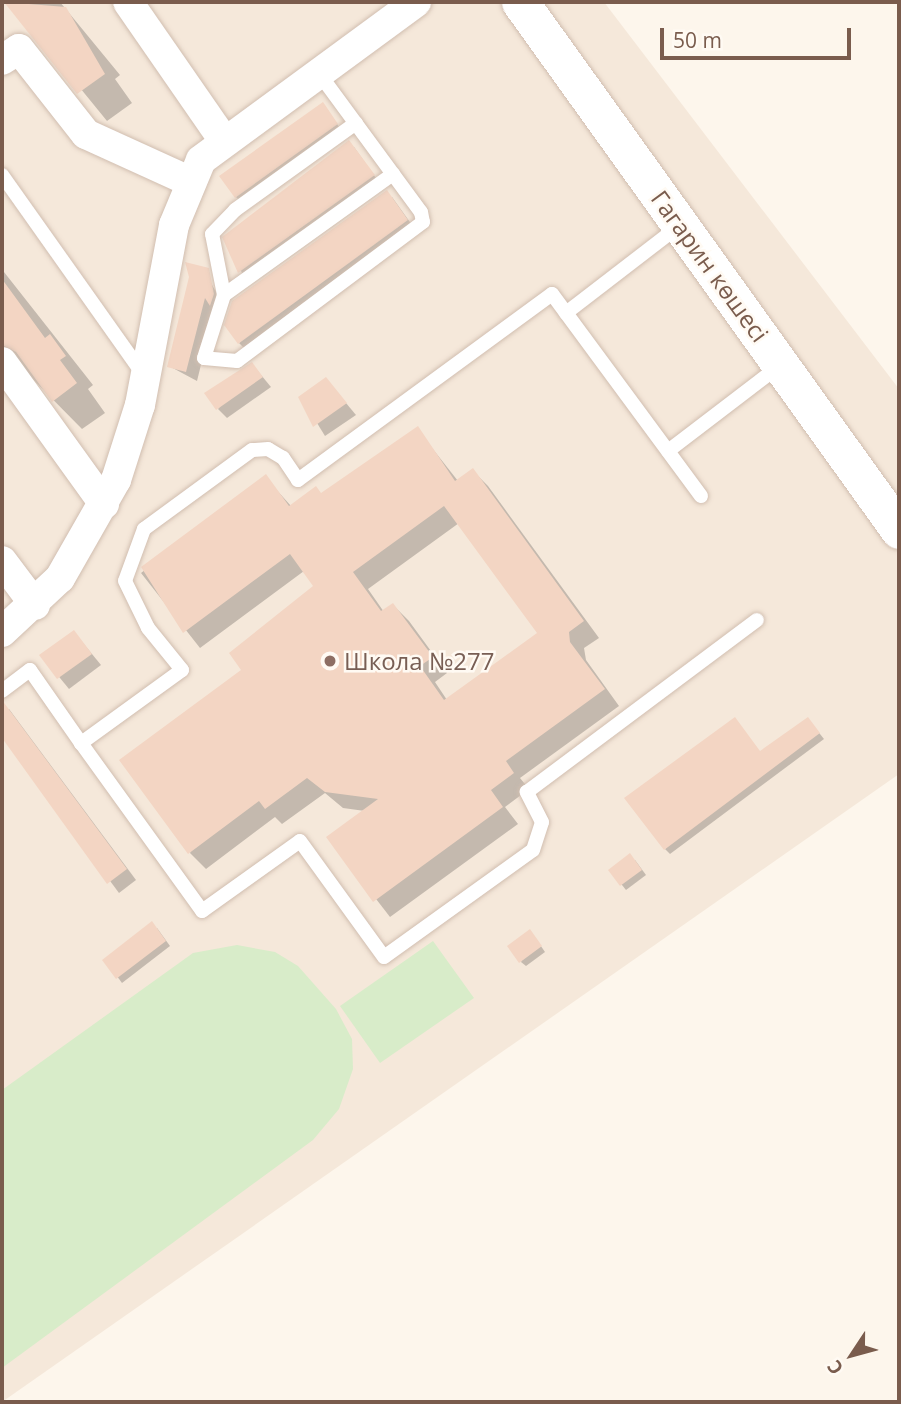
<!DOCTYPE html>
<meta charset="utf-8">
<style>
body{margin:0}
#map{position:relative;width:901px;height:1404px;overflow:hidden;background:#fdf6ec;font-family:"Open Sans",sans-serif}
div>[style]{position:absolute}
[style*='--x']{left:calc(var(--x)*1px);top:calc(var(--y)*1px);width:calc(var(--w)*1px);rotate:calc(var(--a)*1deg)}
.residential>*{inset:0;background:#f5e8da}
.green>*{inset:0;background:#d8ecc9}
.shadow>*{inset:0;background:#0003}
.building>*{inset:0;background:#f3d5c3}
.roads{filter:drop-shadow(0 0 2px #d1beb0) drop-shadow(0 0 2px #d1beb0)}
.service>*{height:14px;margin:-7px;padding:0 7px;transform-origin:7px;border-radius:7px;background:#fff}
.minor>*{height:30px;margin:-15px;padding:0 15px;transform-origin:15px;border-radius:15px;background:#fff}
.tertiary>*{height:37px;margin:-18.5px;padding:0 18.5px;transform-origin:18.5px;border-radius:18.5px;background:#fff}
.dots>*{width:19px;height:19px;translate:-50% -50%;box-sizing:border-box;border:4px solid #fffaf3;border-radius:50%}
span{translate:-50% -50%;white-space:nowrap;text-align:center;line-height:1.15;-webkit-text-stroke:5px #fffaf3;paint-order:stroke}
.street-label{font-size:24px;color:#7a5c4d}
.education-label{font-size:24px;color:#785e54}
.left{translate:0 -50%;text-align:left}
.frame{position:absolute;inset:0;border:4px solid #7a5c4d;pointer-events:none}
.north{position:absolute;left:817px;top:1320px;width:70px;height:70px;-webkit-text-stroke:5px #fffaf3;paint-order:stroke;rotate:234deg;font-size:19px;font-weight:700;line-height:28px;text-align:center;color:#7a5c4d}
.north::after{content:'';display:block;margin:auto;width:24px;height:32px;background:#7a5c4d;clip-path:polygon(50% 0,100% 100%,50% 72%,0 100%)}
.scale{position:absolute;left:660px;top:28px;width:191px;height:32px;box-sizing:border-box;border:4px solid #7a5c4d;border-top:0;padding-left:9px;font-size:21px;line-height:24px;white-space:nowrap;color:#7a5c4d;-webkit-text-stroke:5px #fffaf3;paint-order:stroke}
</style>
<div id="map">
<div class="residential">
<div style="clip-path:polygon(2px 2px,604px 2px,899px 389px,899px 774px,2px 1402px)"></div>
</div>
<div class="green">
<div style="clip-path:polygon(433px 941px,474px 998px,380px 1063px,340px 1006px)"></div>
<div style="clip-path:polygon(237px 945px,275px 952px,298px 966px,336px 1009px,352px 1039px,353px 1069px,339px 1109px,313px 1140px,2px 1368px,2px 1090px,193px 953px)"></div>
</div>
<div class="shadow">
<div style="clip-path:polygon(10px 2px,60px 2px,120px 75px,115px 79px,132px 103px,107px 121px)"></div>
<div style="clip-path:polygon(327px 109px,341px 130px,241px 202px,236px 197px)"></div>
<div style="clip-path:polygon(354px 147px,378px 181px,244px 277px,225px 238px)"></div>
<div style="clip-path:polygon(392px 197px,412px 225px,244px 348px,239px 343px)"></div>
<div style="clip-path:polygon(203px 269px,224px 306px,215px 308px,197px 381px,169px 366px)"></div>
<div style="clip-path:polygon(4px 272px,93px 385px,88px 389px,105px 413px,82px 429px,2px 348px)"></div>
<div style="clip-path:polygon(252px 364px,271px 387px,227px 418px,218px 409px)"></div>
<div style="clip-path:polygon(326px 379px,356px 415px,325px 436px,301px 397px)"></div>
<div style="clip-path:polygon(evenodd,417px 429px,458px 481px,472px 470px,488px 486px,599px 638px,584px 648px,586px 660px,619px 706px,520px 778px,529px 789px,505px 807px,518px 824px,390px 917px,328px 837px,365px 811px,343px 808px,325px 793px,282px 824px,275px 817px,206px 869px,190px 853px,315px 586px,304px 571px,200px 648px,141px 573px,265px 477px,291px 506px,322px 495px,417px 429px,459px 523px,539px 634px,447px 700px,435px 682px,447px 673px,409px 621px,393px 605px,384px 612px,368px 589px,459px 523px)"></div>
<div style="clip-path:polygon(74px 632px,101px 665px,69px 689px,42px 656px)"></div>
<div style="clip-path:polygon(9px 709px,136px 880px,119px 893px,2px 735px,2px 714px)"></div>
<div style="clip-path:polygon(812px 724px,824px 739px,670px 854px,665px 849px,761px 753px)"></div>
<div style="clip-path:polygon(635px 860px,646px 875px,626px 890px,610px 870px)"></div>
<div style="clip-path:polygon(157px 928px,170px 946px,122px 983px,105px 960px)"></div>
<div style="clip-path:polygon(534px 936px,545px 952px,526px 966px,521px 962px)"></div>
</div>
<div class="building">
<div style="clip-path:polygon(4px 2px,66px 7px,105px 74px,77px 94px)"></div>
<div style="clip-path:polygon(323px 102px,338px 124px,235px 198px,219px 176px)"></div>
<div style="clip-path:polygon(349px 140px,375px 175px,238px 273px,222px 237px)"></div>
<div style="clip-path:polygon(387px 190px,408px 220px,238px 344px,224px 325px,232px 301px)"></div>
<div style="clip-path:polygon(185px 262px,209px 268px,214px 294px,210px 306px,205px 298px,186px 372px,167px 367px,189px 277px)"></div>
<div style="clip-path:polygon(2px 279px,45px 338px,50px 334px,66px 356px,60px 360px,77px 383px,52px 402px,16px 352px,2px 345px)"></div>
<div style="clip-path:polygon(252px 362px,263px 377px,216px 410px,204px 393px)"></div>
<div style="clip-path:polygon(326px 377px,347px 403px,313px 427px,298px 397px)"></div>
<div style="clip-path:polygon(evenodd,418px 426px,455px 481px,473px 468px,584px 621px,569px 632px,570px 642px,605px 689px,506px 761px,514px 773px,491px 790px,503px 807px,373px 902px,326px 837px,378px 799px,325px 792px,307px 778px,265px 809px,259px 801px,188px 854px,119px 760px,241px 670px,229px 653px,313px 586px,290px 554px,183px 633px,141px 567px,266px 474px,289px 506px,316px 486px,321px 493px,418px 426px,444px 506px,537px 633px,444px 700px,420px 666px,433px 657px,393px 603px,381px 611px,353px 572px,444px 506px)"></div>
<div style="clip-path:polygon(74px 630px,92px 654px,57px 679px,39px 655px)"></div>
<div style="clip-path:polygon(2px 700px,127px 869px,107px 884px,2px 738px)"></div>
<div style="clip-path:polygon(735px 717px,760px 751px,808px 717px,820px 733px,664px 850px,624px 798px)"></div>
<div style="clip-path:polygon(630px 853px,642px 870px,620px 886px,608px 870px)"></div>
<div style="clip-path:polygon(152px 921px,166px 941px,116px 979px,102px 960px)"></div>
<div style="clip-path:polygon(530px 929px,542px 946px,519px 963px,507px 946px)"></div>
</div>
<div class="roads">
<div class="service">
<div style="--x:318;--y:72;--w:174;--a:53.7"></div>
<div style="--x:421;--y:212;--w:10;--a:79"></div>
<div style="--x:423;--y:222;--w:232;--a:143.2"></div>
<div style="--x:237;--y:361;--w:33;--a:-175"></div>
<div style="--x:204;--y:358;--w:66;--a:-72.4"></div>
<div style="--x:224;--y:295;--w:62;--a:-101.1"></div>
<div style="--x:212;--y:234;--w:33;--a:-46"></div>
<div style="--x:235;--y:210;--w:149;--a:-35.7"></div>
<div style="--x:2;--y:175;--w:244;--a:54.7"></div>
<div style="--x:224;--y:295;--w:208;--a:-35.6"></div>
<div style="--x:566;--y:313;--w:143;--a:-37.6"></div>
<div style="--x:668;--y:451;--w:140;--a:-37.4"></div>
<div style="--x:701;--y:496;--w:251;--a:-126.4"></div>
<div style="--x:552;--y:294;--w:315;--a:143.8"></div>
<div style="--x:298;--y:480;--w:27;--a:-124"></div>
<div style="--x:283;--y:458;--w:17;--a:-149"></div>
<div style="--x:268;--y:449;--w:16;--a:176"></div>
<div style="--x:252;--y:450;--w:134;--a:143.8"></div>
<div style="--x:144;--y:529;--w:55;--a:110.1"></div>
<div style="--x:125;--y:581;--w:52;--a:63.9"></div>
<div style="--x:148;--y:628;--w:54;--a:51"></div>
<div style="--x:182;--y:670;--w:125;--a:144.1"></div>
<div style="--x:81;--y:743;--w:207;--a:54.2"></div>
<div style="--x:202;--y:911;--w:120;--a:-35.5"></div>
<div style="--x:300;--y:841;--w:143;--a:54.1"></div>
<div style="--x:384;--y:957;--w:183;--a:-35.7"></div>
<div style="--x:533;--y:850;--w:29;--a:-72"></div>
<div style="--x:542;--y:822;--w:34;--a:-117"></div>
<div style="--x:527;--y:792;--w:287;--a:-36.8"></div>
<div style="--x:2;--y:691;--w:35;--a:-37"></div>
<div style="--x:30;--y:670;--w:89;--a:55.1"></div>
</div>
<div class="minor">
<div style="--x:128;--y:2;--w:167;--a:55.3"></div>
<div style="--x:2;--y:60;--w:20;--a:-33"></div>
<div style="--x:19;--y:49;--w:108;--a:51.8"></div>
<div style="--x:86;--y:134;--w:113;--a:24.5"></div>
<div style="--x:2;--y:362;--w:175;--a:54.3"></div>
<div style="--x:2;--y:561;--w:55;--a:53.1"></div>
<div style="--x:2;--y:632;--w:79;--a:-43"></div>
<div style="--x:60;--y:578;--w:113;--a:-60.3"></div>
<div style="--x:116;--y:480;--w:79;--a:-72.3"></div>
<div style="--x:140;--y:405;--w:183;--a:-79.3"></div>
<div style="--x:174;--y:225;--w:70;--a:-67.4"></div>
<div style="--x:201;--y:160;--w:267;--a:-36.3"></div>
</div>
<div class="tertiary">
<div style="--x:520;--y:2;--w:650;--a:54.33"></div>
</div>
</div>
<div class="dots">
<div style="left:330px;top:661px;background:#8d6e63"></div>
</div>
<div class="street-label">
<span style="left:710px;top:266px;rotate:54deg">Гагарин көшесі</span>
</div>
<div class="education-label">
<span class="left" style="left:344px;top:661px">Школа №277</span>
</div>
<div class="frame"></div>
<div class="north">С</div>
<div class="scale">50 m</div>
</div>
